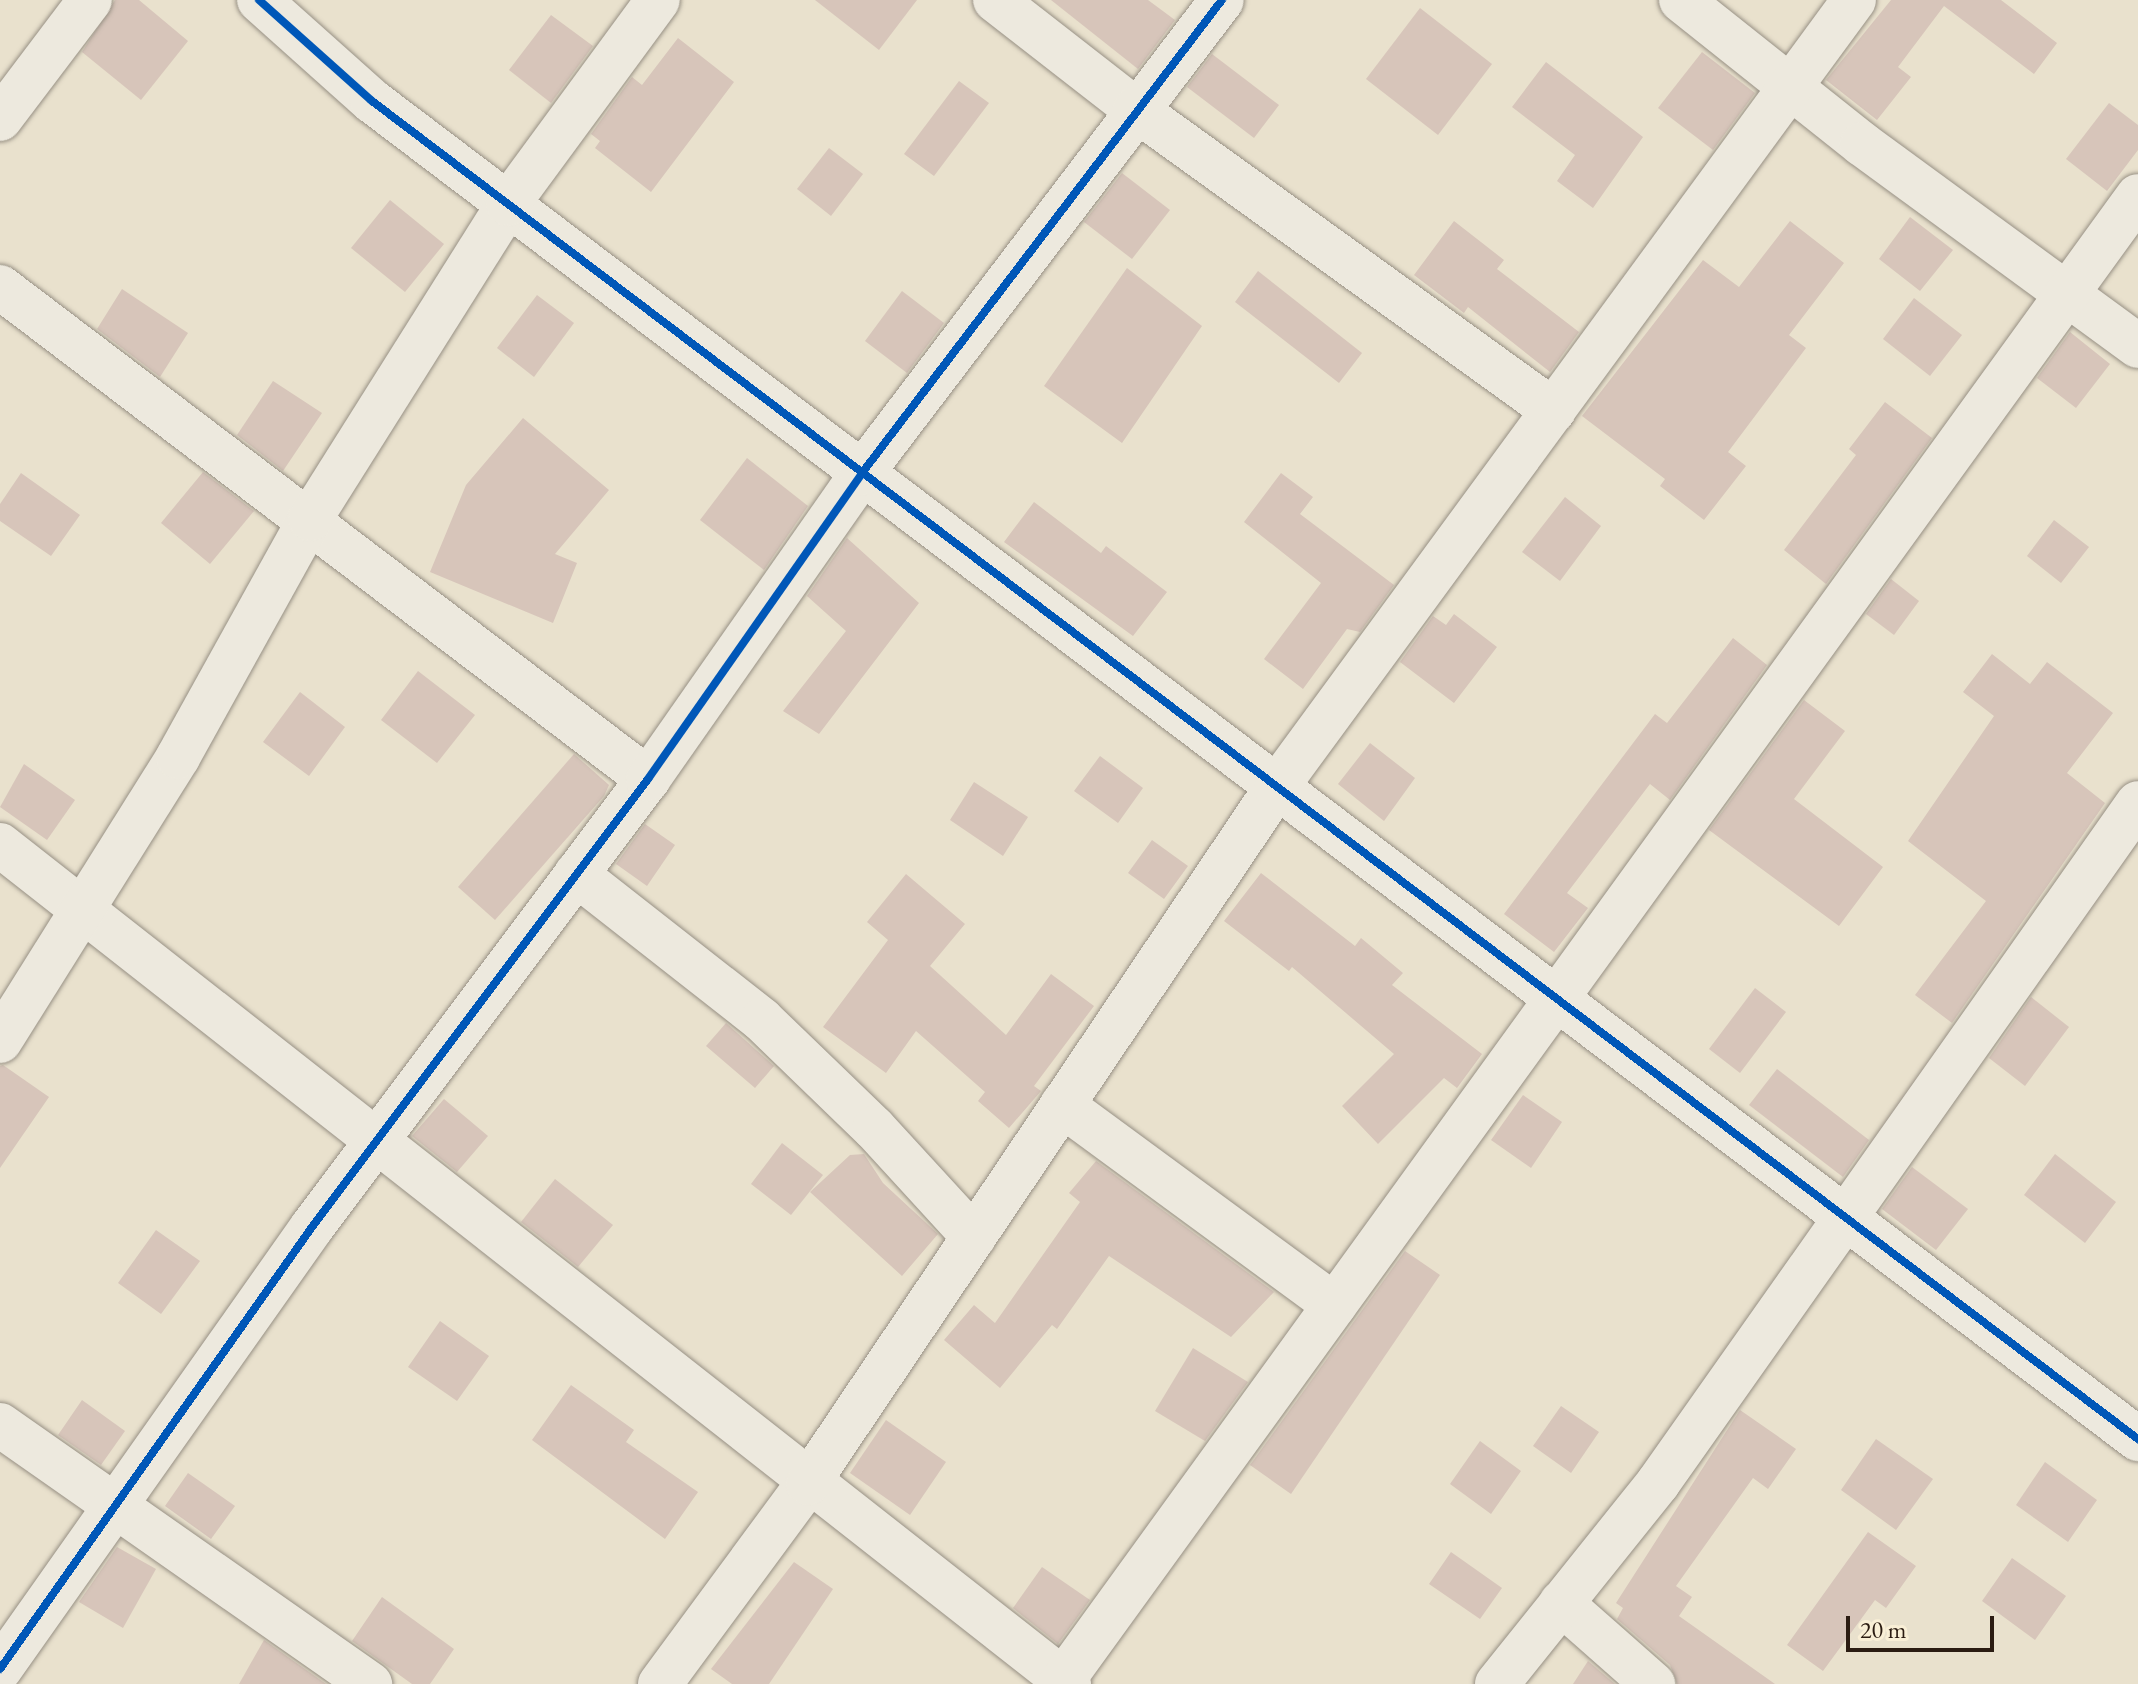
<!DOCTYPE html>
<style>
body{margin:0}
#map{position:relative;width:2138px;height:1684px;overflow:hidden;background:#e9e1cd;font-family:"EB Garamond",serif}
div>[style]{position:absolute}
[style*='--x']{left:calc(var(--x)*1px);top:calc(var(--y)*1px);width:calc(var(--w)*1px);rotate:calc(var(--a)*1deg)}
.building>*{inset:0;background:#d7c5ba}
.roads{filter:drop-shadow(0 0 2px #979084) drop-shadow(0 0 2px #979084)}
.minor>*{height:44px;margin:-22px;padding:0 22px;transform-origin:22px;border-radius:22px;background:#ede9de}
.cycleway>*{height:8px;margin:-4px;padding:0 4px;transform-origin:4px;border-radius:4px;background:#0057b8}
span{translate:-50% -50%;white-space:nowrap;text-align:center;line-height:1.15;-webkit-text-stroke:7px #f9efd6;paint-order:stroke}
.scale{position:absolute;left:1846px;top:1616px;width:148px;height:36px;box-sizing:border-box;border:4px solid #2b1c12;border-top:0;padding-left:10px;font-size:24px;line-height:28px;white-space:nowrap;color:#2b1c12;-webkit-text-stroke:6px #f9efd6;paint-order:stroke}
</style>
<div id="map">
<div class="building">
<div style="clip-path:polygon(115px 0,139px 0,188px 41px,141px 100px,82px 52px)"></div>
<div style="clip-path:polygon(815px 0,917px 0,879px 50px)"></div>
<div style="clip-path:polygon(1051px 0,1148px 0,1175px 20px,1138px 69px)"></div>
<div style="clip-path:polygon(1891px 0,2001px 0,2057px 43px,2034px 74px,1944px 6px,1898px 67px,1911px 77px,1877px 120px,1826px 80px)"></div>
<div style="clip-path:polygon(1420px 8px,1492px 64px,1438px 135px,1366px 79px)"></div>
<div style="clip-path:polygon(551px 15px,593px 46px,551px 103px,509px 70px)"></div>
<div style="clip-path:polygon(678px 38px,734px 82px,651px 192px,595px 148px,600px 141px,591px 134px,632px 77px,642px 85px)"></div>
<div style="clip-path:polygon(1702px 52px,1755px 93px,1713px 150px,1658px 108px)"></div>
<div style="clip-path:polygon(1212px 54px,1279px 105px,1254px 138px,1187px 87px)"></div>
<div style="clip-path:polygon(1546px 62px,1643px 137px,1593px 208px,1557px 181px,1575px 155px,1512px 107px)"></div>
<div style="clip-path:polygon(959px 81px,989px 103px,934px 176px,904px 154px)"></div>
<div style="clip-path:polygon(2109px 103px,2138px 125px,2138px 150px,2107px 191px,2066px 159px)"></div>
<div style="clip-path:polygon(829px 148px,863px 174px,831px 216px,797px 189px)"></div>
<div style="clip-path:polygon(1122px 173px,1170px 210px,1132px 259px,1084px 222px)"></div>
<div style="clip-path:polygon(390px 200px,444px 244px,405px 292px,351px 248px)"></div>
<div style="clip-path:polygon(1910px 217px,1953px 250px,1920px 291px,1879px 259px)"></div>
<div style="clip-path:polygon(1454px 221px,1504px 260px,1497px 269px,1579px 332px,1550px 372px,1468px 307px,1464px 313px,1414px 275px)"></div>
<div style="clip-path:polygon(1790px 221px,1844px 263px,1789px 335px,1806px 348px,1728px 452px,1746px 466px,1704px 520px,1660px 486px,1665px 479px,1582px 416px,1703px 260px,1739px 287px)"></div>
<div style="clip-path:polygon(1127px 268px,1202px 326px,1122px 443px,1044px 386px)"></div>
<div style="clip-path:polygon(1258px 271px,1362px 353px,1339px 383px,1235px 302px)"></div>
<div style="clip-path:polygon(122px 289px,188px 333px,160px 377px,97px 329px)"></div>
<div style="clip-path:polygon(902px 291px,944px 323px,907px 373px,865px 341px)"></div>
<div style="clip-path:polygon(537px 295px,574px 323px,534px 377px,497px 348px)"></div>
<div style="clip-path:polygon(1914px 298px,1962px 335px,1930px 376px,1883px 339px)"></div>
<div style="clip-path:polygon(2070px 332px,2110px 364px,2076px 408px,2037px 378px)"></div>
<div style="clip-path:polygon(273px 381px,322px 413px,283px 471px,237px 435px)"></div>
<div style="clip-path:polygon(1885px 402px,1932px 438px,1826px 584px,1784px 550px,1856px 455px,1849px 449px)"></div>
<div style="clip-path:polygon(523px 418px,609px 490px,555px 554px,577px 563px,553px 623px,430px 572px,466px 485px)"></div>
<div style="clip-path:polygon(747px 458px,808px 506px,764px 570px,700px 520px)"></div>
<div style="clip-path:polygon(203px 472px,254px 511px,210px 564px,161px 523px)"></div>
<div style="clip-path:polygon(21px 473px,80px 515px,51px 556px,0 521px,0 504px)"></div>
<div style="clip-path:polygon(1281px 473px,1313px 497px,1300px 514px,1394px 585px,1360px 632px,1347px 629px,1303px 689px,1264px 659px,1321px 583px,1244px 522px)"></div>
<div style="clip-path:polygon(1565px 497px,1601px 526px,1560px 581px,1522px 552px)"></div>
<div style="clip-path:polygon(1034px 502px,1101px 553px,1106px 546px,1167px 592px,1133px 636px,1004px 542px)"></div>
<div style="clip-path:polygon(2054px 520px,2089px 547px,2061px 583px,2027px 556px)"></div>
<div style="clip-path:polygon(847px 538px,919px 603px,819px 734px,783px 711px,846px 631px,807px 596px)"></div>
<div style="clip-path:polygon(1891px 579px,1919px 601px,1894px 635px,1866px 614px)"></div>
<div style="clip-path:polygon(1454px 614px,1497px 647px,1454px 703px,1400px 662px,1433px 616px,1446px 625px)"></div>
<div style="clip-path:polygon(1733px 638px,1767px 665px,1670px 800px,1650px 784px,1567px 893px,1588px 908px,1554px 952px,1504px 914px,1655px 714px,1667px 723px)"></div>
<div style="clip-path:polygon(1992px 654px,2030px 684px,2047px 662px,2113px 713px,2067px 773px,2105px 803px,1952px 1023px,1915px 995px,1986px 901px,1908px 841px,1994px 716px,1963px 692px)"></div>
<div style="clip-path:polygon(418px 671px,475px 715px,437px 763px,381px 720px)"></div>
<div style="clip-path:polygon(300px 692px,345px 727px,309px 776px,263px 742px)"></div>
<div style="clip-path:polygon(1804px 700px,1845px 731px,1794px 799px,1883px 867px,1839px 926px,1709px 830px)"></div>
<div style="clip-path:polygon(1370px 743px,1415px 778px,1384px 821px,1338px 784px)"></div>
<div style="clip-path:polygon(574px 754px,609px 785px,604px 796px,495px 920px,458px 887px)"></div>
<div style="clip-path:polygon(1100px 756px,1143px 788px,1118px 823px,1074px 791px)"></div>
<div style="clip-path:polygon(24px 764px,75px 800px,47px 840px,0 807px)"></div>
<div style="clip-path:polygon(974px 782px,1028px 817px,1003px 856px,950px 820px)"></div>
<div style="clip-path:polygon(645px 824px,675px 845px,647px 886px,616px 864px)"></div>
<div style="clip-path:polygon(1152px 840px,1188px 866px,1164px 899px,1128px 873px)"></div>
<div style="clip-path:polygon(1261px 873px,1355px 946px,1361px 938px,1403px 973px,1392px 985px,1482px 1054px,1457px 1088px,1444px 1078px,1378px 1144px,1342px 1106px,1394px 1054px,1292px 967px,1289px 971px,1224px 921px)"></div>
<div style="clip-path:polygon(906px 874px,965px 924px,930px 966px,1006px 1035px,1051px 974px,1094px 1006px,1034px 1086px,1041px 1091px,1009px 1128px,978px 1101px,985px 1092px,916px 1031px,886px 1073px,823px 1027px,888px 940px,867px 922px)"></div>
<div style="clip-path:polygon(1755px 988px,1786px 1012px,1740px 1073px,1709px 1049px)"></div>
<div style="clip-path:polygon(2031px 997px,2069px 1027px,2025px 1086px,1989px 1058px)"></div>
<div style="clip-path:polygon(726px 1023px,774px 1066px,755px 1088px,706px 1046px)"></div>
<div style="clip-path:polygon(3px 1065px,49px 1097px,0 1168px,0 1066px)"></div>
<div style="clip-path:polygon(1777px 1069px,1869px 1140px,1843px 1177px,1749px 1105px)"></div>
<div style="clip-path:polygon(1523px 1095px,1562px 1122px,1531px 1168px,1491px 1140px)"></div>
<div style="clip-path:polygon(444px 1099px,488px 1136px,457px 1172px,412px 1136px)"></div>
<div style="clip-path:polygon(782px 1143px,823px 1175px,791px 1215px,751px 1184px)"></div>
<div style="clip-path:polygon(864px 1154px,883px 1183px,938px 1234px,902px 1276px,810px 1192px,850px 1155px)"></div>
<div style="clip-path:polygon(2055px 1154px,2116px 1202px,2085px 1243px,2024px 1195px)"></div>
<div style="clip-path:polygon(1096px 1161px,1274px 1292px,1231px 1337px,1109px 1256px,1057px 1329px,1052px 1325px,1000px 1388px,944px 1340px,974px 1305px,995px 1323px,1080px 1202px,1069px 1193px)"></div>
<div style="clip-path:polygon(1912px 1167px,1968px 1209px,1936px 1250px,1882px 1209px)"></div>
<div style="clip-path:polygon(555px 1179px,613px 1225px,578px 1267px,521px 1222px)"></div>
<div style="clip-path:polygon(156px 1230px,200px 1261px,161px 1314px,118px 1283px)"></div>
<div style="clip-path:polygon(1405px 1251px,1440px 1275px,1291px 1494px,1250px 1465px)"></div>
<div style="clip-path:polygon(440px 1321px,489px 1356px,457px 1401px,408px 1367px)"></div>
<div style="clip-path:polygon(1193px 1348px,1248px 1382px,1205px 1441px,1155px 1411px)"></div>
<div style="clip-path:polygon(571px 1385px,634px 1430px,626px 1442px,698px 1492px,665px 1539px,532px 1440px)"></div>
<div style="clip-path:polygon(82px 1400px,125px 1431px,101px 1465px,58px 1435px)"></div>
<div style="clip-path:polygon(1561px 1406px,1599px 1432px,1571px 1473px,1533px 1446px)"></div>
<div style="clip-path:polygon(1740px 1410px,1796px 1449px,1768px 1489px,1753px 1478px,1676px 1586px,1692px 1597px,1679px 1616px,1775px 1684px,1677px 1684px,1670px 1665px,1617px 1619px,1623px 1608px,1616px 1603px)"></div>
<div style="clip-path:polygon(886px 1420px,946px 1462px,910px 1515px,850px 1473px)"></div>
<div style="clip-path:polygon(1876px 1439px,1933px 1479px,1896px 1530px,1841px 1490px)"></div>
<div style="clip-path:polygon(1480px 1441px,1521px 1471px,1491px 1514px,1450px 1484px)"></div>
<div style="clip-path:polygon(2045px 1462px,2097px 1500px,2068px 1542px,2016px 1505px)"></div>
<div style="clip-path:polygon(188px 1473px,235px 1506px,211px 1539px,165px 1506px)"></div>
<div style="clip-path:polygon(1868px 1532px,1916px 1566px,1886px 1608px,1875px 1600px,1823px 1671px,1787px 1645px)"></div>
<div style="clip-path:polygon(117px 1547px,156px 1569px,123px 1628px,79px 1602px)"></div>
<div style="clip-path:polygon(1451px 1552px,1502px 1588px,1480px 1619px,1429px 1584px)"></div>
<div style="clip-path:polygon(2012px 1558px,2066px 1596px,2035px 1640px,1982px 1601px)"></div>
<div style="clip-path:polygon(794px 1562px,833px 1589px,769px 1684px,732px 1684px,711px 1669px)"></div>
<div style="clip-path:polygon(1042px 1567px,1090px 1600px,1058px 1644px,1013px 1608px)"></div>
<div style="clip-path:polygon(382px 1597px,454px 1649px,430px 1684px,412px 1684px,352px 1641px)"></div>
<div style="clip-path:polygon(264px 1640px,326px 1684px,239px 1684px)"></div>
<div style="clip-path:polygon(1588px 1661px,1615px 1684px,1573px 1684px)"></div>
</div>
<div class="roads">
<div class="minor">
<div style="--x:259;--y:0;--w:152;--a:41.8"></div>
<div style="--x:372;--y:101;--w:2216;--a:37.15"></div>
<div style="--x:995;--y:0;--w:177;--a:37.9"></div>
<div style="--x:1135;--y:109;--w:516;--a:35.78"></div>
<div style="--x:1681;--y:0;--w:231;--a:38.5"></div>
<div style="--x:1862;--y:144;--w:342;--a:36.2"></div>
<div style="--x:0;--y:119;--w:149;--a:-52.9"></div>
<div style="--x:0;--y:287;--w:814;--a:37.21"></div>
<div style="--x:0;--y:845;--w:1359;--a:38.13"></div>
<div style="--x:576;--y:874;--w:236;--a:38.1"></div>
<div style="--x:762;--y:1020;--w:156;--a:44"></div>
<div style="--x:874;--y:1128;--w:148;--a:47.5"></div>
<div style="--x:0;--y:1041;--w:335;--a:-57.9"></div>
<div style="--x:178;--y:757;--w:272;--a:-61"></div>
<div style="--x:310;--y:519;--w:372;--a:-57.8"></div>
<div style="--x:508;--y:204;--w:253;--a:-53.7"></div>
<div style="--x:1062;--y:1105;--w:338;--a:36.3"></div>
<div style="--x:0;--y:1425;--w:452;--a:35"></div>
<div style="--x:1561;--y:1603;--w:123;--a:41.4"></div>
<div style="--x:0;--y:1669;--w:541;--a:-54.78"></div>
<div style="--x:312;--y:1227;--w:560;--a:-53.13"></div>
<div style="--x:648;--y:779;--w:373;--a:-55"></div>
<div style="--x:862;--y:473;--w:594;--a:-52.73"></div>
<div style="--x:660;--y:1684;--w:250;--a:-53.6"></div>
<div style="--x:808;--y:1483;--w:838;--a:-56.04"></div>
<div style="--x:1276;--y:788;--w:977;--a:-53.74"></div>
<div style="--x:1060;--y:1684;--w:1837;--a:-54.08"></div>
<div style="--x:1497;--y:1684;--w:258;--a:-51.3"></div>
<div style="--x:1658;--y:1483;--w:832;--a:-54.78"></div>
</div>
</div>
<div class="cycleway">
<div style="--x:259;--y:0;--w:152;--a:41.8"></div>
<div style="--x:372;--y:101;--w:2216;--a:37.15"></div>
<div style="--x:0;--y:1669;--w:541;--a:-54.78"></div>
<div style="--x:312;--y:1227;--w:560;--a:-53.13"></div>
<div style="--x:648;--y:779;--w:373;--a:-55"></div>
<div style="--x:862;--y:473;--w:594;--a:-52.73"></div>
</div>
<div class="scale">20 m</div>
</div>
